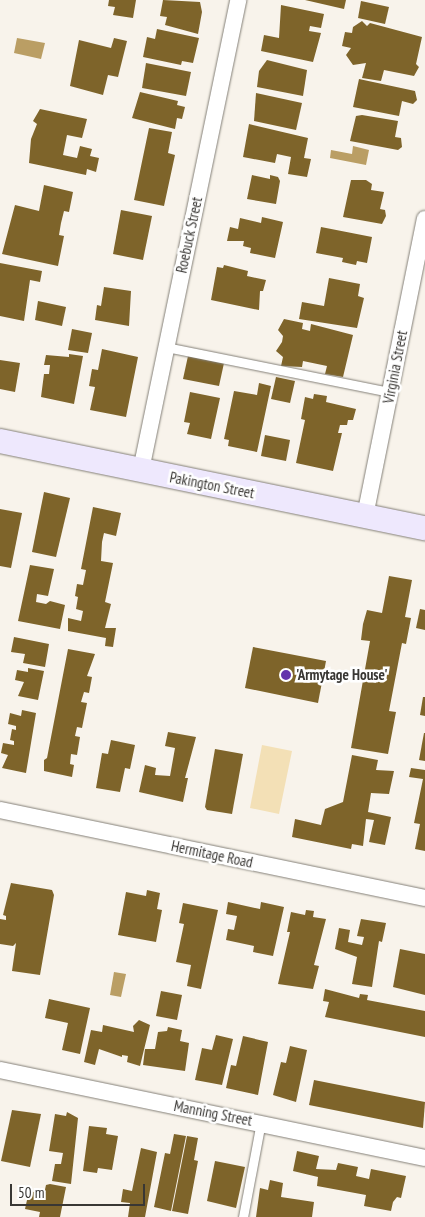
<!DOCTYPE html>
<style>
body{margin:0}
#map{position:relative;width:425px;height:1217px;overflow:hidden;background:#f8f3eb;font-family:"PT Sans Narrow",sans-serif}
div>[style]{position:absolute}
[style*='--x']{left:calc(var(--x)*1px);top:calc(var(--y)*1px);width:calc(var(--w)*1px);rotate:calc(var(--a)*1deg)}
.green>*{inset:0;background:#f3e0b6}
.water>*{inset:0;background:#ba9e64}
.building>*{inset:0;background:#7e642a}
.roads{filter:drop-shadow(0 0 1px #848078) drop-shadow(0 0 1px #848078)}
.lane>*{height:9px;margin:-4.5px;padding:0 4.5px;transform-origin:4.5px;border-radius:4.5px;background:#fff}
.street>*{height:16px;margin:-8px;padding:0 8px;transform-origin:8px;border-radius:8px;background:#fff}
.secondary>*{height:24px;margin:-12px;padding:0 12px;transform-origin:12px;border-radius:12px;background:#eee8fd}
.dots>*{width:14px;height:14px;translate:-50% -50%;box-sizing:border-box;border:2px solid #fff;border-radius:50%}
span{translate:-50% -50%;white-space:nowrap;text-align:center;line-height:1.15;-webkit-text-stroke:5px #fff;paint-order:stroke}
.street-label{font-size:15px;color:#393734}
.poi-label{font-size:15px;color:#393734;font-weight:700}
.left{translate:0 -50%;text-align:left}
.scale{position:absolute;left:10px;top:1184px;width:135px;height:22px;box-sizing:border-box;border:2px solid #393734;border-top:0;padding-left:6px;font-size:15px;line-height:18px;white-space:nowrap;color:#393734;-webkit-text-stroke:4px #fff;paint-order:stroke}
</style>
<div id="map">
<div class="green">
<div style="clip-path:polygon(262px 745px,292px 751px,279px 814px,250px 808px)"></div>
</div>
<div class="water">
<div style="clip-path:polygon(17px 38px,45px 43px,41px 59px,14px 53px)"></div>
<div style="clip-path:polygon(353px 146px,369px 150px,366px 165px,330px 158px,331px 150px,352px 154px)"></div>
<div style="clip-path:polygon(114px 972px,126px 974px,121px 997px,110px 995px)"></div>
</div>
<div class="building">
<div style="clip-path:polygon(109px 0,136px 0,133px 18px,113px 15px,115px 7px,108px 6px)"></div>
<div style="clip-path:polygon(163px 0,200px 2px,202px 12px,198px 34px,165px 25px,167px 17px,160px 16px)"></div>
<div style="clip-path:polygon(305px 0,346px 0,344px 9px)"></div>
<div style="clip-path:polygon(361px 1px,389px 7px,385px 24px,358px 18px)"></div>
<div style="clip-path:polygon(281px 5px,324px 14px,321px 28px,310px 26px,309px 31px,321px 33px,313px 62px,261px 51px,264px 35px,279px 38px)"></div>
<div style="clip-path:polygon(362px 21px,367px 26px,370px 23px,422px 37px,416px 64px,419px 67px,414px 76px,384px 70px,381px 81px,362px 78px,366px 63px,353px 65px,346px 55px,351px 48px,342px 46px,345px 32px,352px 33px,353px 27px)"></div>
<div style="clip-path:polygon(157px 29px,199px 38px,193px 63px,182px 61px,181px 65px,143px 57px,147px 37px,155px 39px)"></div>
<div style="clip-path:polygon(114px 38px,127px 41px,118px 77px,108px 75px,103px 95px,70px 86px,79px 40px,111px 48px)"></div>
<div style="clip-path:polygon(267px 60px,307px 70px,303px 96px,257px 87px,259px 71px)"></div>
<div style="clip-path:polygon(146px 63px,191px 72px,186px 96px,142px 88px)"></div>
<div style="clip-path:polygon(359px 79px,415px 91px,417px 100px,413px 104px,402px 101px,399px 116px,353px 107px)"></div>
<div style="clip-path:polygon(140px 92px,178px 101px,177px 105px,185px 107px,182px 119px,177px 118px,175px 129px,132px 118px)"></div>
<div style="clip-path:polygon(256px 93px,302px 103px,296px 130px,254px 121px)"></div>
<div style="clip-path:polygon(40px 109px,87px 119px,82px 138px,67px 135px,63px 155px,77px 158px,80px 146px,92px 149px,90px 156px,99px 158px,96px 172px,87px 169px,86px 175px,29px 163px,31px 139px,37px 124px,33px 121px)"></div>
<div style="clip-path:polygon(362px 115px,398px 121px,395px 137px,401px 138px,402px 147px,398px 150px,350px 141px,356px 116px)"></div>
<div style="clip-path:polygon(249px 124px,308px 138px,304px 158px,311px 159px,307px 177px,288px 174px,291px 157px,277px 154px,275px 163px,243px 157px)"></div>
<div style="clip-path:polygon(149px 128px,172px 132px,168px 153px,175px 155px,164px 206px,134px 200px)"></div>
<div style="clip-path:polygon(252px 175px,270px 179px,270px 175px,278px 177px,280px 181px,276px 204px,247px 199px)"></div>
<div style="clip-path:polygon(351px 180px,366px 180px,372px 184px,371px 190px,384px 192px,380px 209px,385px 210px,386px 216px,382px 224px,343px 217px)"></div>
<div style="clip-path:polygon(44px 185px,73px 192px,69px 212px,64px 211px,61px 223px,59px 235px,64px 236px,58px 266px,2px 254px,15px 205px,39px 211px)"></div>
<div style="clip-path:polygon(121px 210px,152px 216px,143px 260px,113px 254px)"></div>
<div style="clip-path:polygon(262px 217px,283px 222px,275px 258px,250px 253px,251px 248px,243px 246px,244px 241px,227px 241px,230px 227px,238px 229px,240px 218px,261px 223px)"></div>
<div style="clip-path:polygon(321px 227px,372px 237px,367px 263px,357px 261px,356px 265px,342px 262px,343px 258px,316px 253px)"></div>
<div style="clip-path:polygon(0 263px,42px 271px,40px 282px,30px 280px,24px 321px,0 316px)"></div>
<div style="clip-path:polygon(224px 265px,248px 271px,247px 276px,266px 280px,263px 291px,260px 291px,259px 310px,211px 300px,217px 267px,223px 268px)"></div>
<div style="clip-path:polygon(329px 278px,360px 284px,358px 296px,364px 298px,357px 328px,299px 319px,302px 302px,324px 306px)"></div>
<div style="clip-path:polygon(104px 287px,131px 291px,129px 326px,95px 320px,97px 305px,101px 306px)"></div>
<div style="clip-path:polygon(38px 301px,66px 307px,62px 326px,35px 320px)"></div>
<div style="clip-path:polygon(284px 319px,303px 323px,302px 329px,310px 331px,311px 324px,353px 335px,343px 377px,325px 374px,327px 366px,303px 361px,302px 367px,281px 366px,283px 357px,276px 351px,282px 342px,283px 336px,278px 330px)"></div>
<div style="clip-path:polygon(72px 329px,92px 333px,88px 353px,68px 350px)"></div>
<div style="clip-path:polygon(102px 349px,138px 357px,126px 417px,90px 410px,95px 387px,89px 386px,92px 369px,98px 370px)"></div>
<div style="clip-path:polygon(69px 354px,83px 356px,74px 404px,41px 397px,44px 374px,49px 374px,50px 365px,44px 365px,46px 355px,69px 357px)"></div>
<div style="clip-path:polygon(188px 356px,224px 363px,219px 386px,183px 379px)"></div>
<div style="clip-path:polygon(0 360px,20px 363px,15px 392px,0 389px)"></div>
<div style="clip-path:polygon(276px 377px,295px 381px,290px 403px,271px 399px)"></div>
<div style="clip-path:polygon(259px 383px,271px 386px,257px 452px,228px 446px,229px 440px,224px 439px,234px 391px,257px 395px)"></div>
<div style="clip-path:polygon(190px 392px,220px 398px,211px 439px,187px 434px,190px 423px,184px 422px)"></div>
<div style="clip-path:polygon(314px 394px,327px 396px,326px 402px,356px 409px,353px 420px,348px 420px,347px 425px,340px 425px,338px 433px,342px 433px,333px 471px,296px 463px,305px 420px,301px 419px,305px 397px,313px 399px)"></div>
<div style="clip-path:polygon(265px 435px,290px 440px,286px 461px,261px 456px)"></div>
<div style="clip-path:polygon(44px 492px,70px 498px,56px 557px,32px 552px)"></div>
<div style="clip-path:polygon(93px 507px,121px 513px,116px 536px,104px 533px,102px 542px,101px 561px,113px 563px,105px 602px,111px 604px,105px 628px,116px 628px,113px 647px,105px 646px,106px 638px,68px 631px,68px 618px,81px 621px,83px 611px,76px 609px,78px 597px,75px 596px,77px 584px,83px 585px,86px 570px,81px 569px)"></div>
<div style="clip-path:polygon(0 509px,22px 513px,11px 568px,0 566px)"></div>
<div style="clip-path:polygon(30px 565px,54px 569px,48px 596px,37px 594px,36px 602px,46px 604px,50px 601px,65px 605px,60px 629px,18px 621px)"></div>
<div style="clip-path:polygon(389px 576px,412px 580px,405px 617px,411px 618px,406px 644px,402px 643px,389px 711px,396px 712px,388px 754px,351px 748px,370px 641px,361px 640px,363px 624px,367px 610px,382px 613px)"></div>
<div style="clip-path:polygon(420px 609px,425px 610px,425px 630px,416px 628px)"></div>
<div style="clip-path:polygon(14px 637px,49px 644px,45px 667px,23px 663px,25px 654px,11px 652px)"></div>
<div style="clip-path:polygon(253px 647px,326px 661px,318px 703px,245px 688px)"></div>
<div style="clip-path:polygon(68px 649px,95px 654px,87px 676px,92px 677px,89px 693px,84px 692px,81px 702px,87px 703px,82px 728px,77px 727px,75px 736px,80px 737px,77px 755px,71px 754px,70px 764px,74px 765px,72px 777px,44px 771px,44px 760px,47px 758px)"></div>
<div style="clip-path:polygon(28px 668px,44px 671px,38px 700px,18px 696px,24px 682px,15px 680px,17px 670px,28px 672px)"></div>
<div style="clip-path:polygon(423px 697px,425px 697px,425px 716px,420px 715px)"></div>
<div style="clip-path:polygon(22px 710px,36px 713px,26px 773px,2px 768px,8px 755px,1px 753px,3px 743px,14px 745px,14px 741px,10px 740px,12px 729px,16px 730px,16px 726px,8px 724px,10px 713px,21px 716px)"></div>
<div style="clip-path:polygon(168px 732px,196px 737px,185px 778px,188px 778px,183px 802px,139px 792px,145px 765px,156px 768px,155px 775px,170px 776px,175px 748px,165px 746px)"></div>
<div style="clip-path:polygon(424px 733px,425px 733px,425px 761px,419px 760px)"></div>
<div style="clip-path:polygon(111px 740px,135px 745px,130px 769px,125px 768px,120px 792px,96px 788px,102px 753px,108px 754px)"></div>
<div style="clip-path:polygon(215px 749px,243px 754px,232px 814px,207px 810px,205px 807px)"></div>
<div style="clip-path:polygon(352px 755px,378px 760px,376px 770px,394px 771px,389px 794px,371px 793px,368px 812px,391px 817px,385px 845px,369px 842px,374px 820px,366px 819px,363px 846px,352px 844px,351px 849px,292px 837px,295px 819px,321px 825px,325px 809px,343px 802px)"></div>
<div style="clip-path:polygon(411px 768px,425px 770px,425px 851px,415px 849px,420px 824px,414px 823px,423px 779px,409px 777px)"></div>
<div style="clip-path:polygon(11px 883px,52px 890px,54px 895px,40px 975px,12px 971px,16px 943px,13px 946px,0 944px,0 919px,6px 920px,6px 916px,3px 915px)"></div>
<div style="clip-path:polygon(147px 890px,160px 893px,157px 909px,162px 910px,156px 942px,118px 935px,126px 892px,146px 896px)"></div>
<div style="clip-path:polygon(228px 902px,260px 909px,261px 902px,284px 907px,273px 956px,253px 952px,254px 946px,226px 940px,228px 929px,234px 930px,237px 916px,226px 914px)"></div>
<div style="clip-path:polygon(183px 903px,218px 910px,201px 989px,187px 986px,191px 965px,176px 962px,184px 924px,179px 923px)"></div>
<div style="clip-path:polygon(306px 910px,314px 911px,313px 917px,326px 919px,314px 965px,319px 966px,313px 989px,278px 984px,290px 932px,287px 932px,291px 912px,305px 915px)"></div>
<div style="clip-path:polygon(361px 919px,386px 923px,382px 942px,379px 941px,372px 987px,352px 984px,357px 957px,335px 949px,339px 928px,350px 930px,348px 942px,362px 945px,364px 937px,357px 936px)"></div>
<div style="clip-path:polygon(400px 949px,425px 954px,425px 995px,393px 987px)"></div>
<div style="clip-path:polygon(325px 989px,359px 998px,360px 994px,368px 995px,367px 1000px,425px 1011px,425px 1037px,325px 1017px,329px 1002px,323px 1001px)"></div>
<div style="clip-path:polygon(161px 991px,182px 995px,177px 1020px,156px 1016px)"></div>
<div style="clip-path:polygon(49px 999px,90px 1008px,80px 1054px,62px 1050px,68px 1023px,45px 1018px)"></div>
<div style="clip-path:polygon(139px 1020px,150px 1025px,140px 1066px,127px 1062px,128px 1056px,122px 1055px,122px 1057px,99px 1049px,95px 1065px,84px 1062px,91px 1030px,102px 1032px,103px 1025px,134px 1032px,133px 1026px)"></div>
<div style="clip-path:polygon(168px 1027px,182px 1030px,180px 1041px,189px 1043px,185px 1071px,143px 1065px,145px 1049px,155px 1049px,158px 1032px,167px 1031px)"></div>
<div style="clip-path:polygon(216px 1035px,233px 1039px,222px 1085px,195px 1080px,202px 1048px,212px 1050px)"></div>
<div style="clip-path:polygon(243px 1036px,268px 1042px,258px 1095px,226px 1088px,231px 1065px,236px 1066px)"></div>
<div style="clip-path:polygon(290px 1046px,307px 1050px,296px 1102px,273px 1095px,281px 1062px,286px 1063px)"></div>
<div style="clip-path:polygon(314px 1080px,425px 1102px,423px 1128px,309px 1105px)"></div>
<div style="clip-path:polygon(12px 1110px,41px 1114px,30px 1167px,1px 1161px)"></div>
<div style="clip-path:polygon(67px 1112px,78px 1118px,71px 1184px,52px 1181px,55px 1164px,61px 1164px,63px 1153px,49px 1151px,55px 1114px,66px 1116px)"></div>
<div style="clip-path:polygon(89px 1126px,107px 1128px,106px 1134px,118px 1136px,112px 1170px,98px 1168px,97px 1173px,83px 1171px)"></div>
<div style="clip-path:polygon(174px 1134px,186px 1136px,171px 1211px,154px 1207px,165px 1153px,170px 1154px)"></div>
<div style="clip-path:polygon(187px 1136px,198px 1138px,194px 1160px,198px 1161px,188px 1214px,172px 1211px)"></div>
<div style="clip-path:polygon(141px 1148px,157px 1152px,145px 1217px,128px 1217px,130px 1203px,121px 1202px,123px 1189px,132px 1191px)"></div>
<div style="clip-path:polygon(297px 1151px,319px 1156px,316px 1169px,336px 1170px,338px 1163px,358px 1167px,356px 1176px,369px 1179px,371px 1169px,406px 1176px,401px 1198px,397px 1197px,393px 1202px,391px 1211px,364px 1206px,366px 1195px,317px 1186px,318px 1177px,293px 1171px)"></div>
<div style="clip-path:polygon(215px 1161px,245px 1167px,236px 1208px,207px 1201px)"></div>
<div style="clip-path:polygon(270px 1180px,283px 1183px,281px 1197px,314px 1202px,312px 1217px,256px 1217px,260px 1188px,268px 1190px)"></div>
<div style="clip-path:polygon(50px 1184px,66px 1187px,60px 1217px,39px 1217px,40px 1212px,25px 1209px,29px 1191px,44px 1194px,46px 1185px)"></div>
</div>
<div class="roads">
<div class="lane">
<div style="--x:166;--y:347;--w:228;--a:11.4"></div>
<div style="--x:243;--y:1217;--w:97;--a:-79.3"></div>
</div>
<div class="street">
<div style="--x:141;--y:470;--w:480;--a:-78.3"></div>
<div style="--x:365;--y:516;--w:303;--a:-78.6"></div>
<div style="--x:0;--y:810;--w:434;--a:11.7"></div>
<div style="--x:0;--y:1070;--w:434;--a:11.7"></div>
</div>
<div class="secondary">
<div style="--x:0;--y:441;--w:434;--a:11.6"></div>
</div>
</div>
<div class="dots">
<div style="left:286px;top:675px;background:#6434ac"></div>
</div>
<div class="street-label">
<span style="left:189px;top:235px;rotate:-78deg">Roebuck Street</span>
<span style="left:395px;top:367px;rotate:-79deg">Virginia Street</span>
<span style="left:212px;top:485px;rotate:11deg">Pakington Street</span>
<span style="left:212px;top:854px;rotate:12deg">Hermitage Road</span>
<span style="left:213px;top:1113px;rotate:11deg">Manning Street</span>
</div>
<div class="poi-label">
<span class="left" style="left:296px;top:675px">'Armytage House'</span>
</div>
<div class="scale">50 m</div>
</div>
